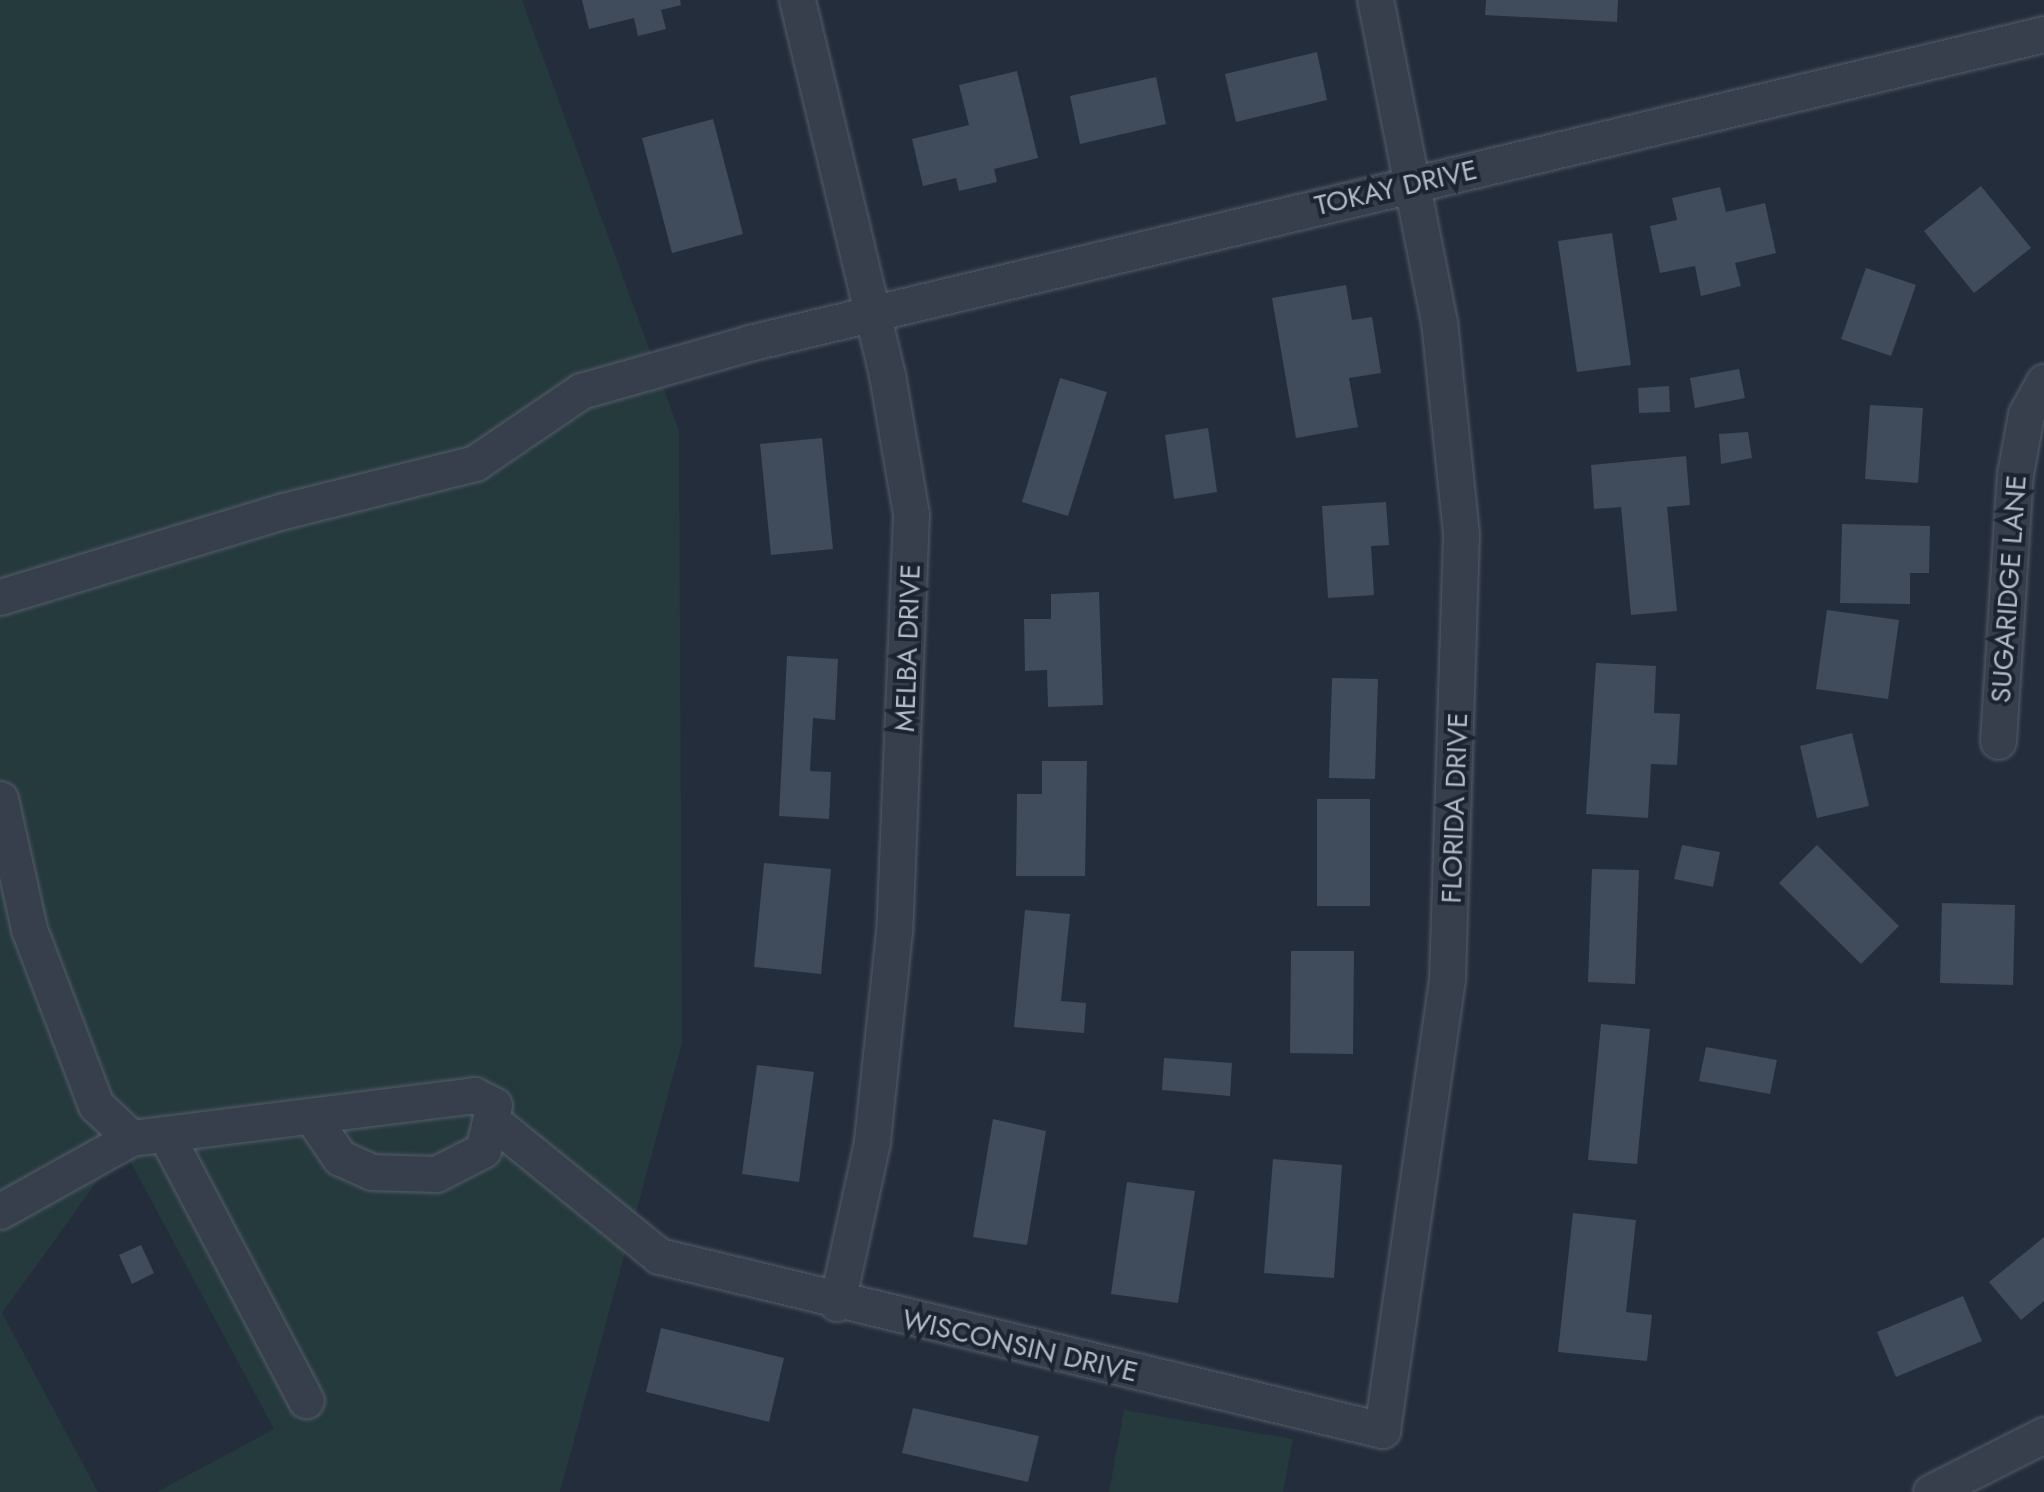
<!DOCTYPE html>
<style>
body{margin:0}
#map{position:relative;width:2044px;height:1492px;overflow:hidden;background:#242d3c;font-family:Jost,sans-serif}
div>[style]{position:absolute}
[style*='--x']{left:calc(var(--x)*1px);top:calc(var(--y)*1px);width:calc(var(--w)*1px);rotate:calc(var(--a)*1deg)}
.green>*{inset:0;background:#253a3d}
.building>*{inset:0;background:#404b5b}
.roads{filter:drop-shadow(0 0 2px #555d6a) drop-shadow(0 0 2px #555d6a)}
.minor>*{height:35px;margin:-17.5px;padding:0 17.5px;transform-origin:17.5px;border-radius:17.5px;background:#373f4c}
span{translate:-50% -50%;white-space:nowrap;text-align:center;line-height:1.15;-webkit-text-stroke:8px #1c2431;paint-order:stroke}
.street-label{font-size:28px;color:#b3bac7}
</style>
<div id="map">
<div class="green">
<div style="clip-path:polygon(0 0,522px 0,679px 431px,682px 1043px,560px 1492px,157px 1492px,274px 1429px,129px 1159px,103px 1173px,2px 1313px,98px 1492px,0 1492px)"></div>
<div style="clip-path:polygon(1124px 1410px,1293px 1439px,1283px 1492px,1109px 1492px)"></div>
</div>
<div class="building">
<div style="clip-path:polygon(582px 0,680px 0,681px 5px,661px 10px,666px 29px,638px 36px,634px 18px,589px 29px)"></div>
<div style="clip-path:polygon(1486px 0,1618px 0,1617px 22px,1485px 15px)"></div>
<div style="clip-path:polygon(1317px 52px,1327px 100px,1236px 122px,1225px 74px)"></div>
<div style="clip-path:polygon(1017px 71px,1038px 158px,994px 169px,997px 182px,959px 191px,956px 178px,923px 186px,912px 139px,969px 125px,959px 85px)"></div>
<div style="clip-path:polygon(1156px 77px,1166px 124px,1080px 144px,1070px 96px)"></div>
<div style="clip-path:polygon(713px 119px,743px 234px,672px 253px,642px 138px)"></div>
<div style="clip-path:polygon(1981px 186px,2031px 248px,1974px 293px,1924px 231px)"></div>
<div style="clip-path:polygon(1720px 187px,1726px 212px,1765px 203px,1776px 253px,1735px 263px,1741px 286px,1701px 296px,1695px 266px,1660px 273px,1650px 226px,1677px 220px,1672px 198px)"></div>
<div style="clip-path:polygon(1612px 233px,1631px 365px,1577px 372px,1558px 241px)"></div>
<div style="clip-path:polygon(1866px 268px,1916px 285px,1891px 356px,1841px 339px)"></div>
<div style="clip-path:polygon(1346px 285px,1352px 320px,1372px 317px,1381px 373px,1349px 378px,1358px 427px,1296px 438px,1272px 298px)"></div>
<div style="clip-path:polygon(1739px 369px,1745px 398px,1695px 408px,1690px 378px)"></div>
<div style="clip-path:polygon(1060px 378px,1107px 392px,1068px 516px,1022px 502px)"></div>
<div style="clip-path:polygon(1669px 386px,1670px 412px,1639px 413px,1638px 388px)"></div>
<div style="clip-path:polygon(1870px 405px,1923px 408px,1918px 483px,1865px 479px)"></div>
<div style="clip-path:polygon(1208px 428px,1217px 492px,1174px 499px,1165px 435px)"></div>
<div style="clip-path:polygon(1748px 432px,1752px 458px,1721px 464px,1719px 434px)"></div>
<div style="clip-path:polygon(822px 438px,833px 549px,771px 555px,760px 444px)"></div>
<div style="clip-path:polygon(1686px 456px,1690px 505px,1667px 507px,1677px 611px,1631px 615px,1621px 507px,1594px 509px,1591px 465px)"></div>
<div style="clip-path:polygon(1386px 502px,1389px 545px,1371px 546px,1374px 595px,1328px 598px,1322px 506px)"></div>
<div style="clip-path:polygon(1842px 524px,1930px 526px,1929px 573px,1910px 573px,1910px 604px,1840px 603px)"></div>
<div style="clip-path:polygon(1099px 592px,1103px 705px,1048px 707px,1047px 670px,1025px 671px,1024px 619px,1051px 619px,1051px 594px)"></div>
<div style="clip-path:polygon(1827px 610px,1899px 620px,1888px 699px,1816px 689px)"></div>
<div style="clip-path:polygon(787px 656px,838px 659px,835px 720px,813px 718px,810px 771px,831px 772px,829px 819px,779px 816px)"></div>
<div style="clip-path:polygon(1596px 663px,1656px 666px,1654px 713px,1680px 714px,1677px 765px,1651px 764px,1648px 818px,1586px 814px)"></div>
<div style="clip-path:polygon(1332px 678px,1378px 679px,1375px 779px,1329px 778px)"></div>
<div style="clip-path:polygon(1852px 733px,1869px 806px,1817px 818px,1800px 746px)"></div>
<div style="clip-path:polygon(1042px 761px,1087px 761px,1085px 876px,1016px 876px,1017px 794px,1042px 794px)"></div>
<div style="clip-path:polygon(1317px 799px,1370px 799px,1370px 906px,1317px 906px)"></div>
<div style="clip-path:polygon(1682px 845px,1720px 852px,1713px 887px,1674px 879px)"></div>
<div style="clip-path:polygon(1817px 845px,1899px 926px,1861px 964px,1779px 883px)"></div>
<div style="clip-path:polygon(764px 863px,831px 869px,821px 974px,754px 967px)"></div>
<div style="clip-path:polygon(1592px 869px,1639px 870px,1635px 984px,1588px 982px)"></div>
<div style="clip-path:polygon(1942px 903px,2015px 905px,2013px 985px,1940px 983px)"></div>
<div style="clip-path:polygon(1025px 910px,1070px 914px,1061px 1001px,1086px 1003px,1084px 1033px,1014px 1027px)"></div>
<div style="clip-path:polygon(1291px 951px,1354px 951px,1353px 1054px,1290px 1053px)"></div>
<div style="clip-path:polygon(1601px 1024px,1650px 1029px,1637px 1164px,1588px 1160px)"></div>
<div style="clip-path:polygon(1706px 1047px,1777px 1060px,1770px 1094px,1699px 1081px)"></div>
<div style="clip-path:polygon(1164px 1058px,1232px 1063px,1230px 1096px,1162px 1090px)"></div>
<div style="clip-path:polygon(757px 1065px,814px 1072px,799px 1182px,742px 1174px)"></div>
<div style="clip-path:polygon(993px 1119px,1046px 1131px,1027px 1245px,973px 1237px)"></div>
<div style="clip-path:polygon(1273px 1159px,1342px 1165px,1334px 1278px,1264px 1273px)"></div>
<div style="clip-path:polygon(1127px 1182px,1195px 1191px,1178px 1303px,1111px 1294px)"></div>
<div style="clip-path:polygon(1573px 1213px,1636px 1220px,1626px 1312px,1652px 1315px,1647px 1361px,1558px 1352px)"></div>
<div style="clip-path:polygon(2044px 1237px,2044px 1301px,2021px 1320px,1989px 1282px)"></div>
<div style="clip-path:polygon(141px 1245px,154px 1273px,132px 1284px,119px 1255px)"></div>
<div style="clip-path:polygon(1963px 1296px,1982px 1341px,1896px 1377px,1877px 1332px)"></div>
<div style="clip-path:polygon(661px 1328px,784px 1358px,769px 1422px,646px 1392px)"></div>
<div style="clip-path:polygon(913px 1408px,1039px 1436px,1028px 1482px,902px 1453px)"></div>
</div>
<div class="roads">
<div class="minor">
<div style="--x:797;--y:0;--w:386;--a:76.5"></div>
<div style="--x:887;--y:375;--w:141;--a:80.2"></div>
<div style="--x:911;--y:514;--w:417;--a:92.3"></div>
<div style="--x:894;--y:931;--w:212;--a:96"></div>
<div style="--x:872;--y:1142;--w:165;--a:102.3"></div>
<div style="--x:0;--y:597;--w:296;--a:-16.9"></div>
<div style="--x:283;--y:511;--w:198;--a:-14"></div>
<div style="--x:475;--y:463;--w:128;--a:-34.2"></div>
<div style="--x:581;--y:391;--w:175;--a:-15.9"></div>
<div style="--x:749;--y:343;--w:1331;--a:-13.42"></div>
<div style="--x:1998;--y:741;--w:268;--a:-86.4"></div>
<div style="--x:2015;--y:474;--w:61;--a:-79.6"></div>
<div style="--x:2026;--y:414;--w:37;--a:-61"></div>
<div style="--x:0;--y:799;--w:133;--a:77.4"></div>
<div style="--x:29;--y:929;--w:188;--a:69.2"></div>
<div style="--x:96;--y:1105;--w:48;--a:43.3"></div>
<div style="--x:131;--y:1138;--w:346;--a:-7.1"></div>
<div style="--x:474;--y:1095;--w:22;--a:27"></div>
<div style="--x:494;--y:1105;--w:46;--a:103.7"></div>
<div style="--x:483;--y:1150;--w:53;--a:152.9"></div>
<div style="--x:436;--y:1174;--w:64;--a:-178.2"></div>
<div style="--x:372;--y:1172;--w:35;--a:-156"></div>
<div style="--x:340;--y:1158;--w:46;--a:-124.4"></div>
<div style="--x:495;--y:1123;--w:211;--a:39"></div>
<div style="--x:659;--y:1256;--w:744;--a:13.53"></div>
<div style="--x:1382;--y:1430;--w:456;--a:-81.8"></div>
<div style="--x:1447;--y:979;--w:445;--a:-88.2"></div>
<div style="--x:1461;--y:534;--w:213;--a:-95.9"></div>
<div style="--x:1439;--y:322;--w:328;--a:-101.2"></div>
<div style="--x:166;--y:1135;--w:300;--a:62.2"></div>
<div style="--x:0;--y:1211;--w:150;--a:-29.1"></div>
<div style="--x:1931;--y:1492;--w:127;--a:-26.8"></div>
</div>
</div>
<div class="street-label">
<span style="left:1396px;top:188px;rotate:-13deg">TOKAY DRIVE</span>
<span style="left:2009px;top:589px;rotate:-86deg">SUGARIDGE LANE</span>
<span style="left:908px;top:648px;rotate:-88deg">MELBA DRIVE</span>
<span style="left:1455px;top:808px;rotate:-88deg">FLORIDA DRIVE</span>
<span style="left:1020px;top:1346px;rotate:13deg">WISCONSIN DRIVE</span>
</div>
</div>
